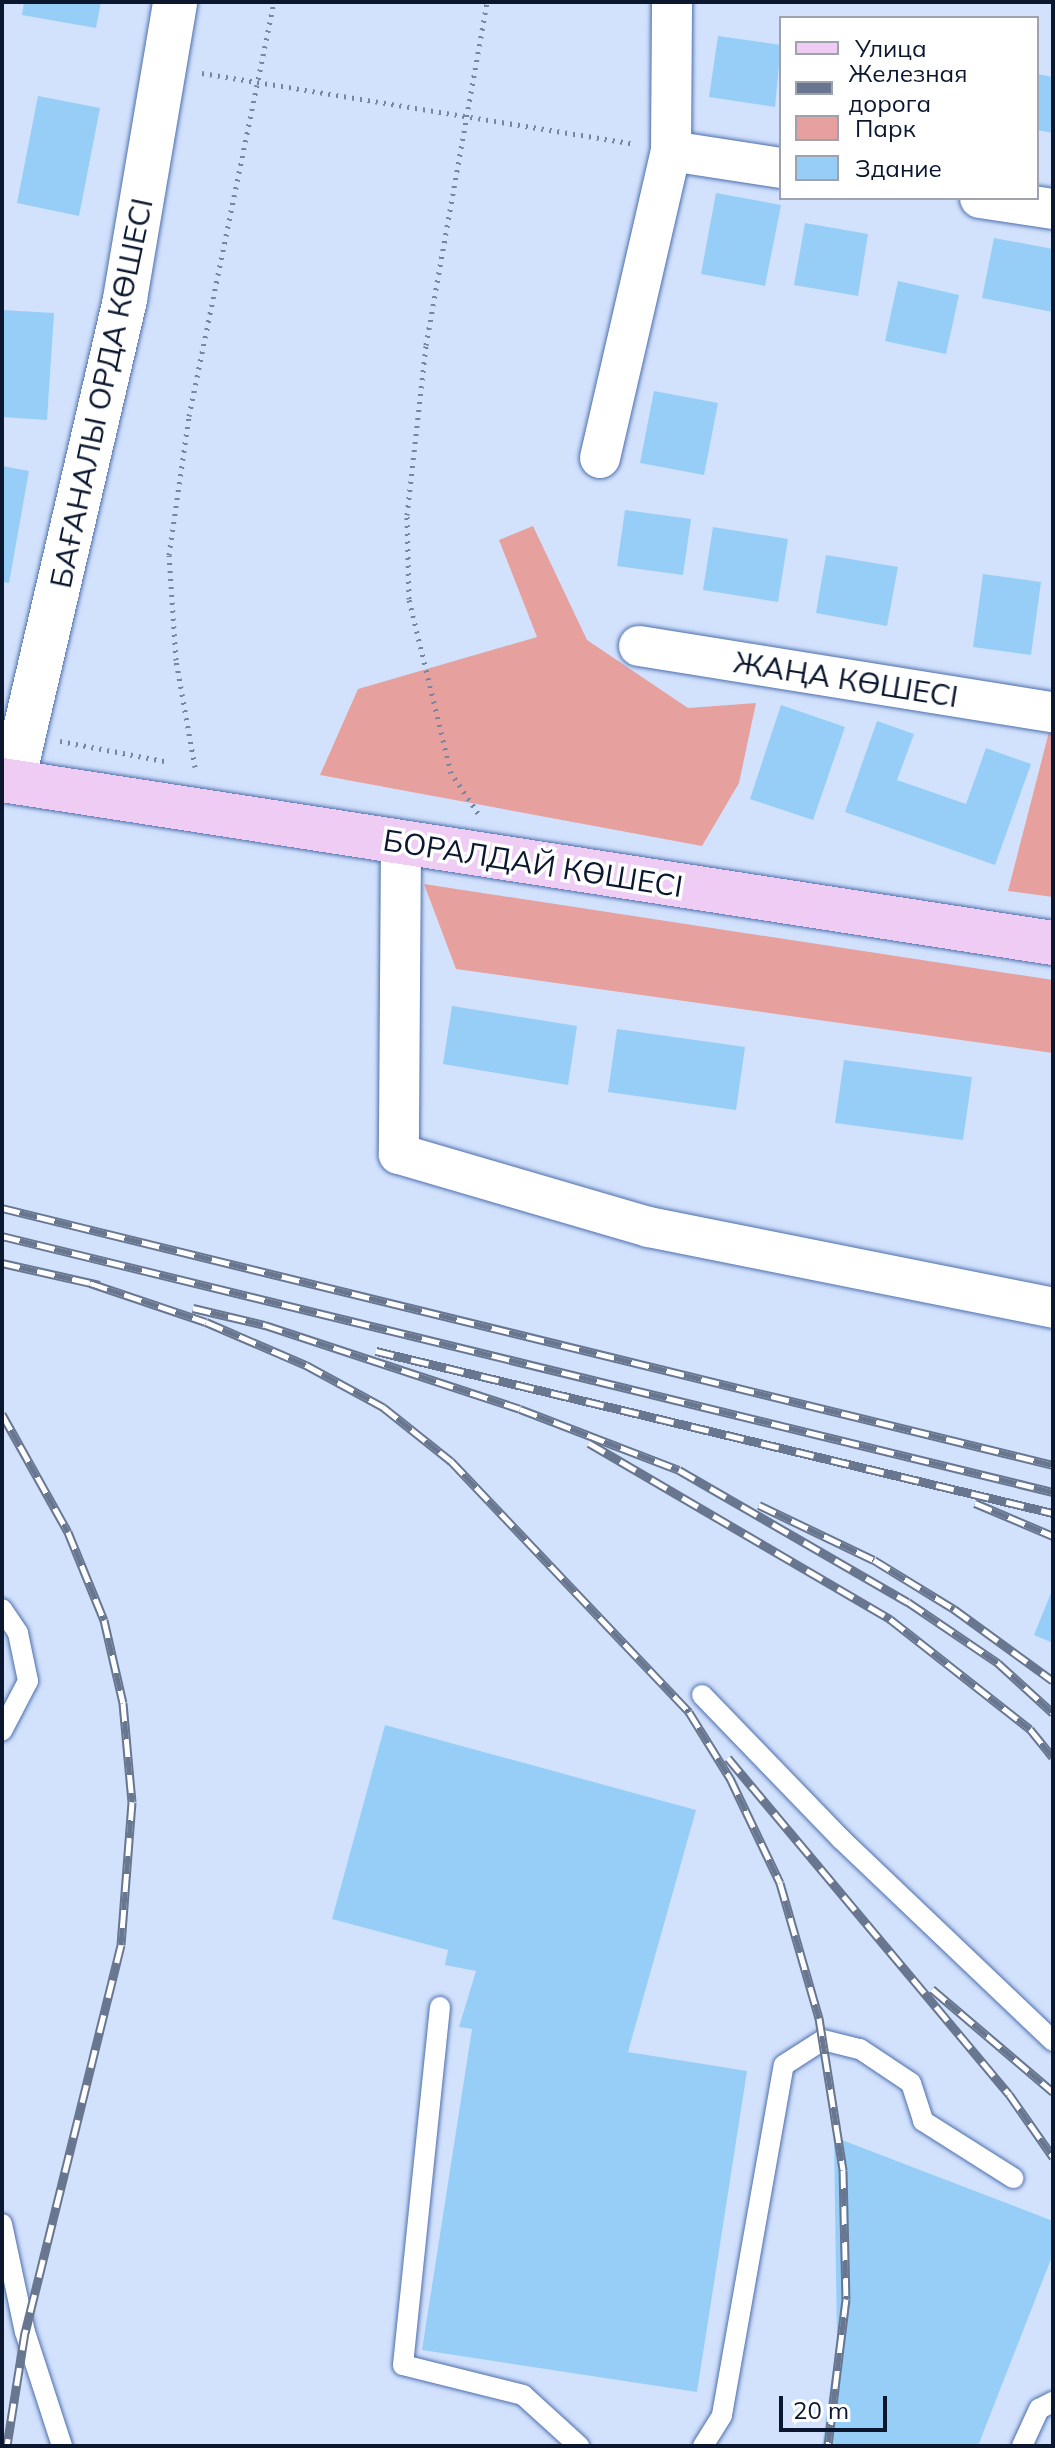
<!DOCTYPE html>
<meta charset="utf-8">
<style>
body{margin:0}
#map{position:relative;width:1055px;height:2448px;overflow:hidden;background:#d2e2fd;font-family:Mulish,sans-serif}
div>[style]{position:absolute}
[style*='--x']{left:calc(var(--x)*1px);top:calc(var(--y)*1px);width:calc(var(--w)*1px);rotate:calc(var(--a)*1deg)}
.green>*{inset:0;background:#e6a19f}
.building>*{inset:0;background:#97cef8}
.path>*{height:5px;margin-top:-2.5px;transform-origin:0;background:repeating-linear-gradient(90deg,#77859f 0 2px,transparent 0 8px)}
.roads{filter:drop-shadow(0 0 2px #4e6fac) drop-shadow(0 0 2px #4e6fac)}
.lane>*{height:20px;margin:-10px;padding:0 10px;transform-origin:10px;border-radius:10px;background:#fff}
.street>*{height:40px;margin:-20px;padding:0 20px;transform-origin:20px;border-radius:20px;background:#fff}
.secondary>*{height:44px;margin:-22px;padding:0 22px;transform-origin:22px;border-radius:22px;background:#fff}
.primary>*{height:44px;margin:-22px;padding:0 22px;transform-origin:22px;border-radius:22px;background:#eeccf4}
.rail>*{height:9px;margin-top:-4.5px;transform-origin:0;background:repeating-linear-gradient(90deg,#fff 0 18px,#68768f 0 36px);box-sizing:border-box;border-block:2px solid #68768f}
span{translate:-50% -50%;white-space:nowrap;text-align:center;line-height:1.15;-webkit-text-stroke:7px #fff;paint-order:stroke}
.street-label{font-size:30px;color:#0a172f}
.frame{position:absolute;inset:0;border:4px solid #0a172f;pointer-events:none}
.legend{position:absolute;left:779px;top:16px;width:260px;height:184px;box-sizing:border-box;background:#fff;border:2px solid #9da2ac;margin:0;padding:10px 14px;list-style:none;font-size:24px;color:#0a172f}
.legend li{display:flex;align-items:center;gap:16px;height:40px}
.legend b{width:40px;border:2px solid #9da2ac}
.scale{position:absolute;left:779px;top:2396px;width:108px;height:36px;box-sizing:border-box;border:4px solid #0a172f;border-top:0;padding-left:10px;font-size:24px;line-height:28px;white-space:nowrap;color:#0a172f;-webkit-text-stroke:6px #fff;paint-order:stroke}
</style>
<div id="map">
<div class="green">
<div style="clip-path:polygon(533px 526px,587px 640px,688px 708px,756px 703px,739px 783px,702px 846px,320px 775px,358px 689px,537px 637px,499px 540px)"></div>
<div style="clip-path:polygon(1050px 728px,1053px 729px,1053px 897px,1008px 891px)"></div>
<div style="clip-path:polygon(424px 884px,1053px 980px,1053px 1053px,456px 969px)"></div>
</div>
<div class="building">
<div style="clip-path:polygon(24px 2px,101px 2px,96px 28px,22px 15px)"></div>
<div style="clip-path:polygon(718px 36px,781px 45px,775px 107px,709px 97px)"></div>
<div style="clip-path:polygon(1037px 74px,1053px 77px,1053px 133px,1037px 130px)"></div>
<div style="clip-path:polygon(38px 96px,100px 108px,79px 216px,17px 203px)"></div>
<div style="clip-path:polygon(716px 193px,781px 205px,765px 286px,701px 274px)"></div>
<div style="clip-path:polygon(805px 223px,868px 234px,858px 296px,794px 285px)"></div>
<div style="clip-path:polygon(994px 238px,1053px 249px,1053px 312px,982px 298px)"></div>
<div style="clip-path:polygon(898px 281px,959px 295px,946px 354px,885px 341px)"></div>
<div style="clip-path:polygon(2px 310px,54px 313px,47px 420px,2px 417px)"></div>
<div style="clip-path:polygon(654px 391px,718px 403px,704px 475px,640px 463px)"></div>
<div style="clip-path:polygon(2px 466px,29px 471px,9px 583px,2px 582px)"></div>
<div style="clip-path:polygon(625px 510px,691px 519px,683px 575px,617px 566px)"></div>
<div style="clip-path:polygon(713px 527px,788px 539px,778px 602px,703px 590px)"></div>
<div style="clip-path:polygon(826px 555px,898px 567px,887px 626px,816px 613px)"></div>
<div style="clip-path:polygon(983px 574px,1041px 582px,1031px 655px,973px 647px)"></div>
<div style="clip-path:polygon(781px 705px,845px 727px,813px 820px,750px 799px)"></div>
<div style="clip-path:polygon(877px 721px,914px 734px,897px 780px,966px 804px,986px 748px,1031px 764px,995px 865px,845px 812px)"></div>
<div style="clip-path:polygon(452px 1006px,577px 1026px,568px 1085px,443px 1064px)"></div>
<div style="clip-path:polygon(617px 1029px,745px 1047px,736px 1110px,608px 1092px)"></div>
<div style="clip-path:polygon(844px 1060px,972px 1077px,963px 1140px,835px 1123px)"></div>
<div style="clip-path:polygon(1053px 1588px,1053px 1643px,1034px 1635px)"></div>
<div style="clip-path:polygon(385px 1725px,696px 1810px,628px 2052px,747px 2071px,697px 2392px,422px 2350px,472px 2029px,459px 2027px,476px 1971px,445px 1965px,448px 1950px,332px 1919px)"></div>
<div style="clip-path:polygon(834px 2137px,1053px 2221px,1053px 2254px,978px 2446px,822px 2446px,837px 2341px)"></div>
</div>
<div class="path">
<div style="--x:202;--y:73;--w:438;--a:9.3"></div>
<div style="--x:60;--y:741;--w:106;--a:10.9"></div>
<div style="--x:195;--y:767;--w:109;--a:-100.1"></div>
<div style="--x:176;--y:660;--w:105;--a:-93.8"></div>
<div style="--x:169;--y:555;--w:140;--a:-81.8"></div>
<div style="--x:189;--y:416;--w:423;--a:-78.4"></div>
<div style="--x:478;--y:813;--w:48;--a:-124"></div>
<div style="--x:451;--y:773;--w:179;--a:-103.6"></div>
<div style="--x:409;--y:599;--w:84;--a:-91.4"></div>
<div style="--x:407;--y:515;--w:171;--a:-83.6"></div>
<div style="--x:426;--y:345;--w:348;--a:-79.9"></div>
</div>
<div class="roads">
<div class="lane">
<div style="--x:2;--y:1609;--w:29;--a:56"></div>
<div style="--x:18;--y:1633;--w:49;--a:78.2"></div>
<div style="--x:28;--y:1681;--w:56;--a:117.5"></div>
<div style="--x:702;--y:1695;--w:200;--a:46"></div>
<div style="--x:841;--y:1839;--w:293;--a:43.6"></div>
<div style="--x:440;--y:2007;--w:360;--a:95.9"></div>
<div style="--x:403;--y:2365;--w:124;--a:14"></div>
<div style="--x:523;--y:2395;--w:76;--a:42.3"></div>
<div style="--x:2;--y:2224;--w:110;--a:78"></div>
<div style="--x:25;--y:2332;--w:120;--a:72"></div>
<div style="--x:703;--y:2446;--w:36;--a:-58"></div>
<div style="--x:722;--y:2415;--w:355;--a:-80"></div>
<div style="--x:784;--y:2065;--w:46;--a:-32.7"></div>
<div style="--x:823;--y:2040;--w:38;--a:14"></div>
<div style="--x:860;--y:2049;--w:61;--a:33.7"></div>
<div style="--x:911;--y:2083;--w:40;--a:72"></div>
<div style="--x:923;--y:2121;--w:107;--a:32.3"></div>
<div style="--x:1022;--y:2446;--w:41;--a:-65.3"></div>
<div style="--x:1039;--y:2409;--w:16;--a:-27"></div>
</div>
<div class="street">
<div style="--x:671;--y:151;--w:111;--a:8.8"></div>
<div style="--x:980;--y:198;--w:74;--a:8.6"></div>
<div style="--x:600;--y:458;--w:315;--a:-77"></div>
<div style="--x:671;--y:151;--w:149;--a:-89.6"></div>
<div style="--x:639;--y:646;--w:419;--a:9.1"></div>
<div style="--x:401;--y:843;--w:311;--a:90.4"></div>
<div style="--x:399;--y:1154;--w:260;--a:16.3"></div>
<div style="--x:649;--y:1227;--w:412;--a:11.3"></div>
</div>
<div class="secondary">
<div style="--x:13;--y:781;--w:495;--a:-76.9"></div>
<div style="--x:125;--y:299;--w:301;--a:-80.4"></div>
</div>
<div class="primary">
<div style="--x:2;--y:780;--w:1064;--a:8.82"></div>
</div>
</div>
<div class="rail">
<div style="--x:2;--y:1208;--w:1082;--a:13.74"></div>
<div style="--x:2;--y:1236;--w:1082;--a:13.69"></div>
<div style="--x:2;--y:1263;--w:100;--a:12.7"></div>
<div style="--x:90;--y:1283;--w:122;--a:18.6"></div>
<div style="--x:206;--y:1322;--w:109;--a:23.3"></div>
<div style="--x:306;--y:1365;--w:88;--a:28.6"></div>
<div style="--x:383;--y:1407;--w:87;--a:38.5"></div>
<div style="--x:451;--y:1461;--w:346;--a:46.5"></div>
<div style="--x:689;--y:1712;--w:78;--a:58.2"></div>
<div style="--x:730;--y:1778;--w:116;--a:64.5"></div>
<div style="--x:780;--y:1883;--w:141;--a:73.9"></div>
<div style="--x:819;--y:2018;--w:154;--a:81"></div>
<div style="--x:843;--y:2170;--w:129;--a:88.7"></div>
<div style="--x:846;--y:2299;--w:148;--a:97"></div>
<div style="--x:193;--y:1308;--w:74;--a:13.3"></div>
<div style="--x:265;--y:1325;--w:268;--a:18.2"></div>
<div style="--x:520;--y:1409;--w:170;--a:21"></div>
<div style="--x:679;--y:1470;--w:264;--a:30"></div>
<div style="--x:908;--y:1602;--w:109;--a:34.1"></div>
<div style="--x:998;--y:1663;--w:74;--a:42.3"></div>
<div style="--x:376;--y:1351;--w:696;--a:13.46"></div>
<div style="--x:2;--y:1414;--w:135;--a:60.8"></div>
<div style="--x:68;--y:1532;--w:95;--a:67.8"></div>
<div style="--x:104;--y:1620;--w:85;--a:77.1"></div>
<div style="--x:123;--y:1703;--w:99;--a:84.8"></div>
<div style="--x:132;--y:1802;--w:143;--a:94.4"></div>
<div style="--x:121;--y:1945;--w:399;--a:103.9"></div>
<div style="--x:25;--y:2332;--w:115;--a:99"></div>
<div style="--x:589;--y:1443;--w:349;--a:30.3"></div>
<div style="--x:890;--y:1619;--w:178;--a:38.2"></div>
<div style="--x:1030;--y:1729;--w:36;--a:51"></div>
<div style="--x:975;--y:1503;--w:85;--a:22.9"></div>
<div style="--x:759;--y:1505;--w:127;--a:25.6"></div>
<div style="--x:874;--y:1560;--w:94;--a:31.5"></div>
<div style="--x:954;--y:1609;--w:122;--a:36"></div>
<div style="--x:728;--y:1758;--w:438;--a:50.1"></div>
<div style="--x:1009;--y:2094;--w:77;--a:55.1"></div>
<div style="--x:932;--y:1989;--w:159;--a:40.4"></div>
</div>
<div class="street-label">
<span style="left:101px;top:393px;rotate:-78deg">БАҒАНАЛЫ ОРДА КӨШЕСІ</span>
<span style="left:846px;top:679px;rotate:9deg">ЖАҢА КӨШЕСІ</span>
<span style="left:533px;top:863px;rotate:9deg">БОРАЛДАЙ КӨШЕСІ</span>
</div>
<div class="frame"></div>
<ul class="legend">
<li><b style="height:10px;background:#eeccf4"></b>Улица</li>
<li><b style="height:10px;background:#68768f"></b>Железная дорога</li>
<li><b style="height:22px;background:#e6a19f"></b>Парк</li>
<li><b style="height:22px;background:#97cef8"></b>Здание</li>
</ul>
<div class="scale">20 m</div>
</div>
